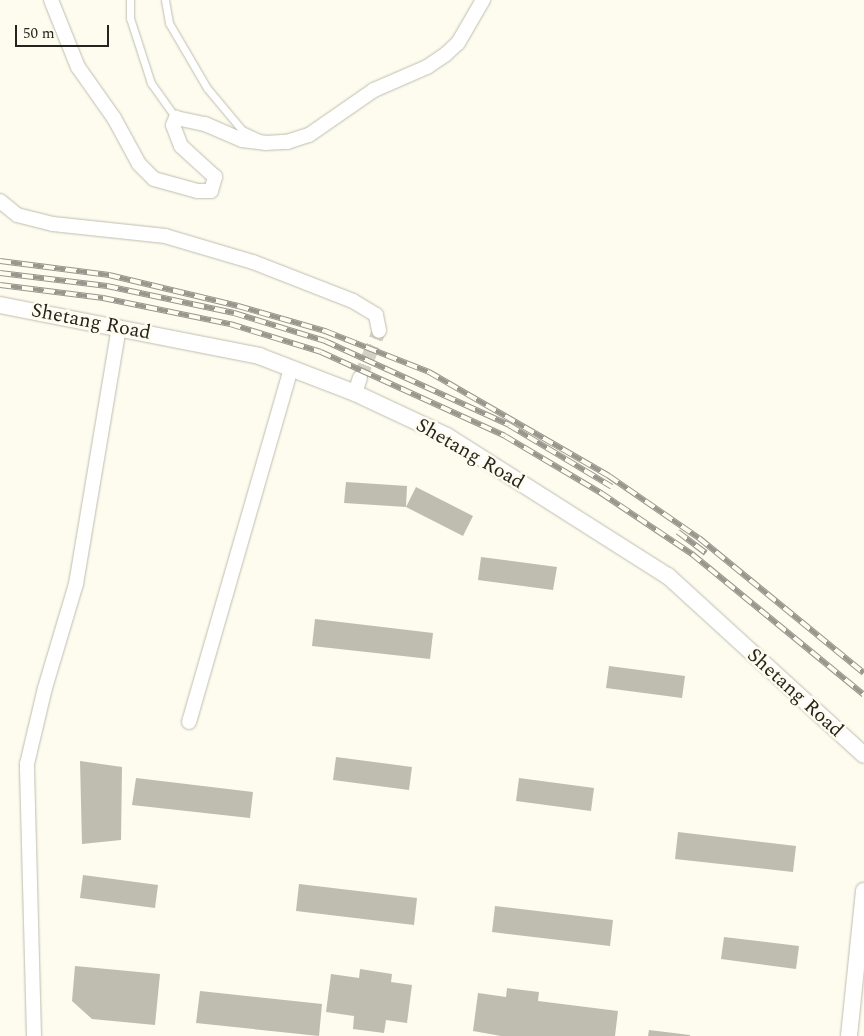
<!DOCTYPE html>
<style>
body{margin:0}
#map{position:relative;width:864px;height:1036px;overflow:hidden;background:#fefcee;font-family:Spectral,serif}
div>[style]{position:absolute}
[style*='--x']{left:calc(var(--x)*1px);top:calc(var(--y)*1px);width:calc(var(--w)*1px);rotate:calc(var(--a)*1deg)}
.building>*{inset:0;background:#bebdb0}
.minor-tunnel>*{height:14px;margin-top:-7px;transform-origin:0;background:repeating-linear-gradient(90deg,#d3d1c5 0 14px,transparent 0 21px)}
.roads{filter:drop-shadow(0 0 1px #bfbdb0) drop-shadow(0 0 1px #bfbdb0)}
.service>*{height:7px;margin:-3.5px;padding:0 3.5px;transform-origin:3.5px;border-radius:3.5px;background:#fff}
.minor>*{height:14px;margin:-7px;padding:0 7px;transform-origin:7px;border-radius:7px;background:#fff}
.tertiary>*{height:16px;margin:-8px;padding:0 8px;transform-origin:8px;border-radius:8px;background:#fff}
.rail>*{height:5.5px;margin-top:-2.75px;transform-origin:0;background:repeating-linear-gradient(90deg,#fefcee 0 11px,#98978e 0 22px);box-sizing:border-box;border-block:1px solid #98978e}
span{translate:-50% -50%;white-space:nowrap;text-align:center;line-height:1.15;-webkit-text-stroke:5px #fefcee;paint-order:stroke}
.street-label{font-size:20px;color:#252520}
.scale{position:absolute;left:15px;top:25px;width:94px;height:22px;box-sizing:border-box;border:2px solid #252520;border-top:0;padding-left:6px;font-size:15px;line-height:18px;white-space:nowrap;color:#252520;-webkit-text-stroke:4px #fefcee;paint-order:stroke}
</style>
<div id="map">
<div class="building">
<div style="clip-path:polygon(346px 482px,407px 486px,406px 507px,344px 503px)"></div>
<div style="clip-path:polygon(416px 487px,473px 516px,463px 536px,406px 507px)"></div>
<div style="clip-path:polygon(481px 557px,557px 567px,553px 590px,478px 580px)"></div>
<div style="clip-path:polygon(315px 619px,433px 633px,430px 659px,312px 646px)"></div>
<div style="clip-path:polygon(609px 666px,685px 676px,682px 698px,606px 688px)"></div>
<div style="clip-path:polygon(336px 757px,412px 767px,409px 790px,333px 780px)"></div>
<div style="clip-path:polygon(80px 761px,122px 767px,121px 840px,82px 844px)"></div>
<div style="clip-path:polygon(136px 778px,253px 792px,250px 818px,132px 805px)"></div>
<div style="clip-path:polygon(519px 778px,594px 788px,591px 811px,516px 801px)"></div>
<div style="clip-path:polygon(678px 832px,796px 846px,793px 872px,675px 859px)"></div>
<div style="clip-path:polygon(83px 875px,158px 885px,155px 908px,80px 898px)"></div>
<div style="clip-path:polygon(299px 884px,417px 898px,414px 925px,296px 911px)"></div>
<div style="clip-path:polygon(495px 906px,613px 920px,610px 946px,492px 932px)"></div>
<div style="clip-path:polygon(724px 937px,799px 946px,796px 969px,721px 959px)"></div>
<div style="clip-path:polygon(75px 966px,160px 974px,155px 1025px,92px 1019px,72px 1001px)"></div>
<div style="clip-path:polygon(360px 969px,392px 974px,391px 982px,412px 985px,407px 1023px,386px 1020px,384px 1033px,353px 1029px,354px 1016px,326px 1012px,331px 974px,359px 978px)"></div>
<div style="clip-path:polygon(507px 988px,539px 992px,538px 1001px,618px 1011px,615px 1036px,501px 1036px,473px 1031px,478px 993px,506px 997px)"></div>
<div style="clip-path:polygon(200px 991px,322px 1004px,319px 1036px,196px 1023px)"></div>
<div style="clip-path:polygon(649px 1030px,690px 1035px,690px 1036px,648px 1036px)"></div>
</div>
<div class="minor-tunnel">
<div style="--x:360;--y:378;--w:51;--a:-68"></div>
</div>
<div class="roads">
<div class="service">
<div style="--x:130;--y:0;--w:18;--a:90"></div>
<div style="--x:130;--y:18;--w:68;--a:72.1"></div>
<div style="--x:151;--y:83;--w:43;--a:54.5"></div>
<div style="--x:165;--y:0;--w:23;--a:80"></div>
<div style="--x:169;--y:23;--w:75;--a:59.7"></div>
<div style="--x:207;--y:88;--w:55;--a:50.2"></div>
<div style="--x:242;--y:130;--w:19;--a:25"></div>
</div>
<div class="minor">
<div style="--x:51;--y:0;--w:72;--a:68.1"></div>
<div style="--x:78;--y:67;--w:62;--a:54.8"></div>
<div style="--x:114;--y:118;--w:52;--a:61.5"></div>
<div style="--x:139;--y:164;--w:21;--a:45"></div>
<div style="--x:154;--y:179;--w:45;--a:15.6"></div>
<div style="--x:197;--y:191;--w:14;--a:0"></div>
<div style="--x:211;--y:191;--w:15;--a:-74"></div>
<div style="--x:215;--y:177;--w:46;--a:-137.6"></div>
<div style="--x:181;--y:146;--w:22;--a:-111"></div>
<div style="--x:173;--y:125;--w:8;--a:-67"></div>
<div style="--x:176;--y:118;--w:30;--a:12"></div>
<div style="--x:205;--y:124;--w:40;--a:23.4"></div>
<div style="--x:242;--y:140;--w:23;--a:7"></div>
<div style="--x:265;--y:143;--w:22;--a:-3"></div>
<div style="--x:287;--y:142;--w:23;--a:-18"></div>
<div style="--x:309;--y:135;--w:79;--a:-34.7"></div>
<div style="--x:374;--y:90;--w:58;--a:-23.5"></div>
<div style="--x:427;--y:67;--w:23;--a:-34"></div>
<div style="--x:446;--y:54;--w:16;--a:-43"></div>
<div style="--x:458;--y:43;--w:50;--a:-59.8"></div>
<div style="--x:0;--y:201;--w:22;--a:39"></div>
<div style="--x:17;--y:215;--w:37;--a:14"></div>
<div style="--x:53;--y:224;--w:113;--a:6.1"></div>
<div style="--x:165;--y:236;--w:92;--a:16.5"></div>
<div style="--x:253;--y:262;--w:107;--a:21.3"></div>
<div style="--x:353;--y:301;--w:27;--a:31"></div>
<div style="--x:376;--y:315;--w:16;--a:79"></div>
<div style="--x:355;--y:393;--w:16;--a:-72"></div>
<div style="--x:189;--y:722;--w:367;--a:-73.9"></div>
<div style="--x:34;--y:1036;--w:272;--a:-91.5"></div>
<div style="--x:27;--y:764;--w:78;--a:-76.7"></div>
<div style="--x:45;--y:688;--w:109;--a:-73.4"></div>
<div style="--x:76;--y:584;--w:260;--a:-80.5"></div>
</div>
<div class="tertiary">
<div style="--x:0;--y:305;--w:264;--a:11.1"></div>
<div style="--x:259;--y:356;--w:103;--a:21.1"></div>
<div style="--x:355;--y:393;--w:102;--a:25.1"></div>
<div style="--x:447;--y:436;--w:262;--a:32.4"></div>
<div style="--x:668;--y:576;--w:265;--a:42.4"></div>
<div style="--x:849;--y:1036;--w:146;--a:-84.1"></div>
</div>
</div>
<div class="rail">
<div style="--x:0;--y:261;--w:110;--a:7.3"></div>
<div style="--x:109;--y:275;--w:133;--a:13.5"></div>
<div style="--x:238;--y:306;--w:91;--a:16"></div>
<div style="--x:325;--y:331;--w:112;--a:21.5"></div>
<div style="--x:429;--y:372;--w:208;--a:30"></div>
<div style="--x:609;--y:476;--w:109;--a:34.6"></div>
<div style="--x:699;--y:538;--w:213;--a:39.3"></div>
<div style="--x:0;--y:273;--w:108;--a:6.9"></div>
<div style="--x:107;--y:286;--w:130;--a:12"></div>
<div style="--x:234;--y:313;--w:95;--a:17.1"></div>
<div style="--x:325;--y:341;--w:202;--a:24.5"></div>
<div style="--x:509;--y:425;--w:120;--a:31"></div>
<div style="--x:0;--y:285;--w:104;--a:7.2"></div>
<div style="--x:103;--y:298;--w:130;--a:11.6"></div>
<div style="--x:230;--y:324;--w:95;--a:17.1"></div>
<div style="--x:321;--y:352;--w:202;--a:24.5"></div>
<div style="--x:505;--y:436;--w:112;--a:30.7"></div>
<div style="--x:601;--y:493;--w:110;--a:33.8"></div>
<div style="--x:692;--y:554;--w:222;--a:39.3"></div>
<div style="--x:678;--y:532;--w:35;--a:37"></div>
</div>
<div class="street-label">
<span style="left:91px;top:322px;rotate:11deg">Shetang Road</span>
<span style="left:470px;top:454px;rotate:30deg">Shetang Road</span>
<span style="left:795px;top:693px;rotate:42deg">Shetang Road</span>
</div>
<div class="scale">50 m</div>
</div>
